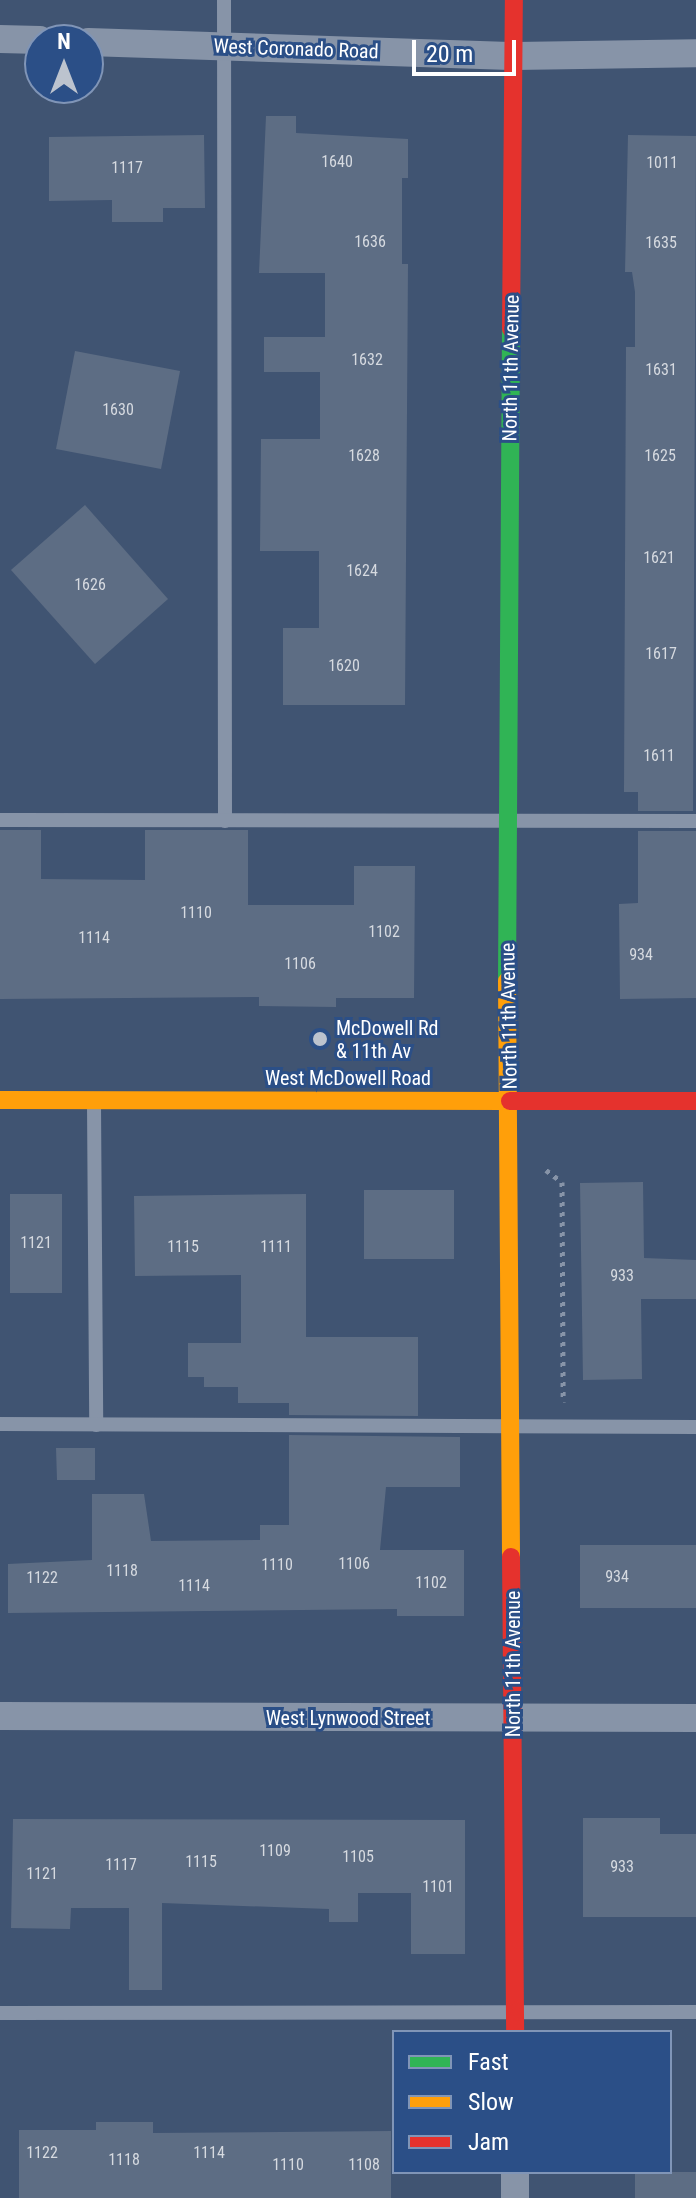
<!DOCTYPE html>
<style>
body{margin:0}
#map{position:relative;width:696px;height:2198px;overflow:hidden;background:#405472;font-family:"Roboto Condensed",sans-serif}
div>[style]{position:absolute}
[style*='--x']{left:calc(var(--x)*1px);top:calc(var(--y)*1px);width:calc(var(--w)*1px);rotate:calc(var(--a)*1deg)}
.building>*{inset:0;background:#5d6d84}
.path>*{height:5px;margin-top:-2.5px;transform-origin:0;background:repeating-linear-gradient(90deg,#8794a8 0 4px,transparent 0 10px)}
.lane>*{height:14px;margin:-7px;padding:0 7px;transform-origin:7px;border-radius:7px;background:#8794a8}
.street>*{height:28px;margin:-14px;padding:0 14px;transform-origin:14px;border-radius:14px;background:#8794a8}
.fast>*{height:18px;margin:-9px;padding:0 9px;transform-origin:9px;border-radius:9px;background:#30b455}
.slow>*{height:18px;margin:-9px;padding:0 9px;transform-origin:9px;border-radius:9px;background:#ff9f0a}
.jam>*{height:18px;margin:-9px;padding:0 9px;transform-origin:9px;border-radius:9px;background:#e5322d}
.dots>*{width:22px;height:22px;translate:-50% -50%;box-sizing:border-box;border:4px solid #2b4f87;border-radius:50%}
span{translate:-50% -50%;white-space:nowrap;text-align:center;line-height:1.15;-webkit-text-stroke:6px #2b4f87;paint-order:stroke}
.number-label{font-size:16px;color:#d6dae0}
.number-label span{-webkit-text-stroke-width:0}
.street-label{font-size:20px;color:#fff}
.poi-label{font-size:20px;color:#fff}
.left{translate:0 -50%;text-align:left}
.legend{position:absolute;left:392px;top:2030px;width:280px;height:144px;box-sizing:border-box;background:#2b4f87;border:2px solid #8095b7;margin:0;padding:10px 14px;list-style:none;font-size:24px;color:#fff}
.legend li{display:flex;align-items:center;gap:16px;height:40px}
.legend b{width:40px;border:2px solid #8095b7}
.north{position:absolute;left:24px;top:24px;width:80px;height:80px;box-sizing:border-box;background:#2b4f87;border:2px solid #8095b7;border-radius:50%;rotate:0deg;font-size:22px;font-weight:700;line-height:32px;text-align:center;color:#fff}
.north::after{content:'';display:block;margin:auto;width:28px;height:36px;background:#bcc3ce;clip-path:polygon(50% 0,100% 100%,50% 72%,0 100%)}
.scale{position:absolute;left:412px;top:40px;width:104px;height:36px;box-sizing:border-box;border:4px solid #fff;border-top:0;padding-left:10px;font-size:24px;line-height:28px;white-space:nowrap;color:#fff;-webkit-text-stroke:6px #2b4f87;paint-order:stroke}
</style>
<div id="map">
<div class="building">
<div style="clip-path:polygon(266px 116px,296px 116px,296px 133px,408px 139px,408px 178px,402px 178px,402px 264px,408px 264px,405px 705px,283px 705px,283px 628px,319px 628px,319px 551px,260px 551px,261px 439px,320px 439px,320px 372px,264px 372px,264px 337px,325px 337px,325px 273px,259px 273px)"></div>
<div style="clip-path:polygon(204px 135px,205px 208px,163px 208px,163px 222px,112px 222px,112px 200px,49px 201px,49px 137px)"></div>
<div style="clip-path:polygon(628px 135px,696px 136px,693px 811px,638px 811px,638px 792px,624px 792px,626px 347px,635px 347px,635px 292px,632px 272px,625px 272px)"></div>
<div style="clip-path:polygon(75px 351px,180px 371px,161px 469px,56px 449px)"></div>
<div style="clip-path:polygon(85px 505px,168px 599px,95px 664px,11px 570px)"></div>
<div style="clip-path:polygon(0 830px,41px 830px,41px 879px,145px 880px,145px 830px,248px 830px,248px 905px,354px 905px,354px 866px,415px 866px,414px 998px,336px 998px,336px 1007px,259px 1006px,259px 997px,0 999px)"></div>
<div style="clip-path:polygon(638px 831px,696px 831px,696px 998px,620px 999px,619px 904px,638px 903px)"></div>
<div style="clip-path:polygon(643px 1182px,644px 1258px,696px 1260px,696px 1299px,641px 1299px,642px 1379px,583px 1380px,580px 1183px)"></div>
<div style="clip-path:polygon(364px 1190px,454px 1190px,454px 1259px,364px 1259px)"></div>
<div style="clip-path:polygon(10px 1194px,62px 1194px,62px 1293px,10px 1293px)"></div>
<div style="clip-path:polygon(306px 1194px,306px 1337px,418px 1337px,418px 1416px,289px 1415px,289px 1403px,238px 1403px,238px 1387px,204px 1387px,204px 1377px,188px 1377px,188px 1343px,241px 1343px,241px 1275px,135px 1276px,134px 1196px)"></div>
<div style="clip-path:polygon(289px 1435px,460px 1437px,460px 1487px,386px 1487px,380px 1550px,464px 1550px,464px 1616px,397px 1616px,397px 1609px,8px 1613px,8px 1564px,92px 1560px,92px 1494px,144px 1494px,151px 1541px,260px 1540px,260px 1525px,289px 1525px)"></div>
<div style="clip-path:polygon(56px 1448px,95px 1448px,95px 1480px,57px 1480px)"></div>
<div style="clip-path:polygon(580px 1545px,696px 1545px,696px 1608px,580px 1608px)"></div>
<div style="clip-path:polygon(583px 1818px,660px 1818px,660px 1834px,696px 1834px,696px 1917px,583px 1917px)"></div>
<div style="clip-path:polygon(13px 1819px,465px 1820px,465px 1954px,411px 1954px,411px 1893px,358px 1893px,358px 1922px,329px 1922px,329px 1909px,162px 1903px,162px 1990px,129px 1990px,129px 1908px,71px 1908px,70px 1929px,11px 1928px)"></div>
<div style="clip-path:polygon(96px 2122px,153px 2122px,153px 2133px,391px 2131px,391px 2198px,19px 2198px,19px 2130px,96px 2130px)"></div>
<div style="clip-path:polygon(635px 2172px,696px 2172px,696px 2198px,635px 2198px)"></div>
</div>
<div class="path">
<div style="--x:546;--y:1170;--w:20;--a:37"></div>
<div style="--x:562;--y:1182;--w:220;--a:89.7"></div>
</div>
<div class="lane">
<div style="--x:224;--y:0;--w:821;--a:89.93"></div>
<div style="--x:0;--y:820;--w:696;--a:0.08"></div>
<div style="--x:94;--y:1104;--w:321;--a:89.6"></div>
<div style="--x:0;--y:1424;--w:696;--a:0.25"></div>
<div style="--x:0;--y:2013;--w:696;--a:-0.08"></div>
</div>
<div class="street">
<div style="--x:0;--y:39;--w:40;--a:1.4"></div>
<div style="--x:88;--y:42;--w:427;--a:1.9"></div>
<div style="--x:515;--y:56;--w:181;--a:-0.9"></div>
<div style="--x:0;--y:1716;--w:696;--a:0.16"></div>
<div style="--x:515;--y:2172;--w:26;--a:90"></div>
</div>
<div class="fast">
<div style="--x:507;--y:981;--w:652;--a:-89.65"></div>
</div>
<div class="slow">
<div style="--x:507;--y:981;--w:576;--a:89.6"></div>
<div style="--x:0;--y:1100;--w:510;--a:0.11"></div>
</div>
<div class="jam">
<div style="--x:511;--y:329;--w:329;--a:-89.5"></div>
<div style="--x:510;--y:1101;--w:186;--a:0"></div>
<div style="--x:511;--y:1557;--w:475;--a:89.5"></div>
</div>
<div class="dots">
<div style="left:320px;top:1039px;background:#bcc3ce"></div>
</div>
<div class="number-label">
<span style="left:337px;top:162px">1640</span>
<span style="left:662px;top:163px">1011</span>
<span style="left:127px;top:168px">1117</span>
<span style="left:370px;top:242px">1636</span>
<span style="left:661px;top:243px">1635</span>
<span style="left:367px;top:360px">1632</span>
<span style="left:661px;top:370px">1631</span>
<span style="left:118px;top:410px">1630</span>
<span style="left:364px;top:456px">1628</span>
<span style="left:660px;top:456px">1625</span>
<span style="left:659px;top:558px">1621</span>
<span style="left:362px;top:571px">1624</span>
<span style="left:90px;top:585px">1626</span>
<span style="left:661px;top:654px">1617</span>
<span style="left:344px;top:666px">1620</span>
<span style="left:659px;top:756px">1611</span>
<span style="left:196px;top:913px">1110</span>
<span style="left:384px;top:932px">1102</span>
<span style="left:94px;top:938px">1114</span>
<span style="left:641px;top:955px">934</span>
<span style="left:300px;top:964px">1106</span>
<span style="left:36px;top:1243px">1121</span>
<span style="left:183px;top:1247px">1115</span>
<span style="left:276px;top:1247px">1111</span>
<span style="left:622px;top:1276px">933</span>
<span style="left:354px;top:1564px">1106</span>
<span style="left:277px;top:1565px">1110</span>
<span style="left:122px;top:1571px">1118</span>
<span style="left:617px;top:1577px">934</span>
<span style="left:42px;top:1578px">1122</span>
<span style="left:431px;top:1583px">1102</span>
<span style="left:194px;top:1586px">1114</span>
<span style="left:275px;top:1851px">1109</span>
<span style="left:358px;top:1857px">1105</span>
<span style="left:201px;top:1862px">1115</span>
<span style="left:121px;top:1865px">1117</span>
<span style="left:622px;top:1867px">933</span>
<span style="left:42px;top:1874px">1121</span>
<span style="left:438px;top:1887px">1101</span>
<span style="left:42px;top:2153px">1122</span>
<span style="left:209px;top:2153px">1114</span>
<span style="left:124px;top:2160px">1118</span>
<span style="left:288px;top:2165px">1110</span>
<span style="left:364px;top:2165px">1108</span>
</div>
<div class="street-label">
<span style="left:296px;top:49px;rotate:2deg">West Coronado Road</span>
<span style="left:511px;top:368px;rotate:-89deg">North 11th Avenue</span>
<span style="left:509px;top:1016px;rotate:-91deg">North 11th Avenue</span>
<span style="left:348px;top:1078px">West McDowell Road</span>
<span style="left:513px;top:1664px;rotate:-90deg">North 11th Avenue</span>
<span style="left:348px;top:1718px">West Lynwood Street</span>
</div>
<div class="poi-label">
<span class="left" style="left:336px;top:1040px">McDowell Rd<br>&amp; 11th Av</span>
</div>
<ul class="legend">
<li><b style="height:10px;background:#30b455"></b>Fast</li>
<li><b style="height:10px;background:#ff9f0a"></b>Slow</li>
<li><b style="height:10px;background:#e5322d"></b>Jam</li>
</ul>
<div class="north">N</div>
<div class="scale">20 m</div>
</div>
